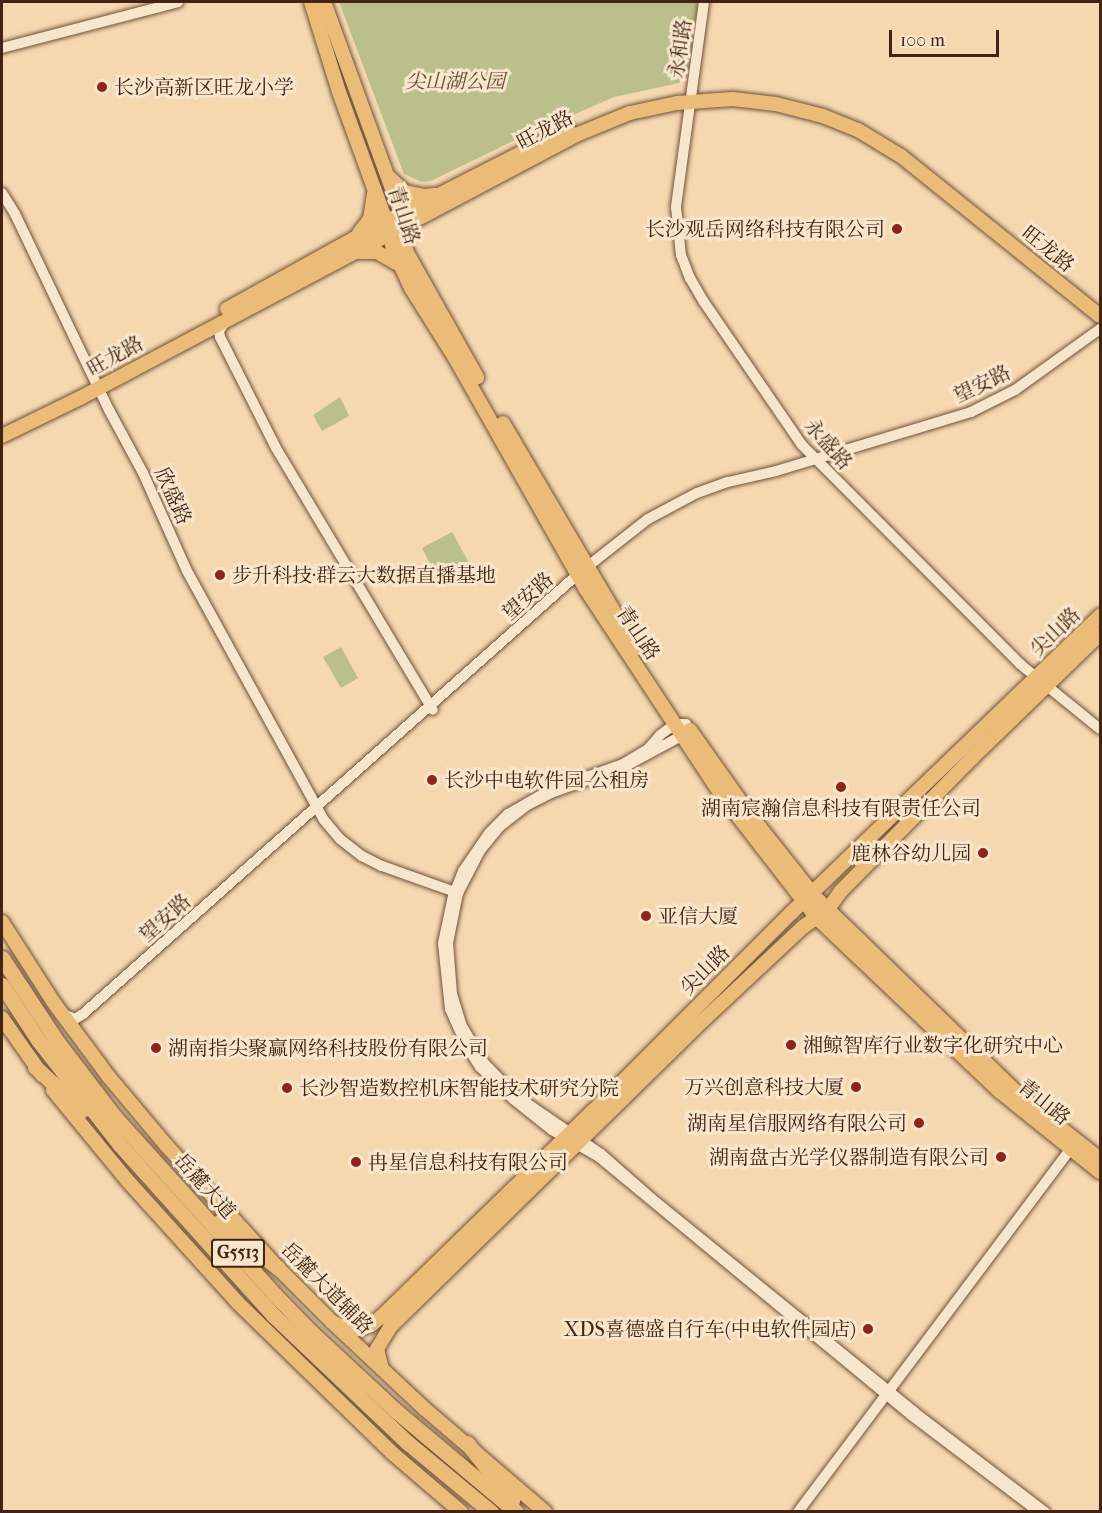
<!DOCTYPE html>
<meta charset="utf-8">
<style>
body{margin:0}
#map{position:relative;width:1102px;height:1513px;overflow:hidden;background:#f5d8b0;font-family:"IM FELL French Canon","Noto Serif SC",serif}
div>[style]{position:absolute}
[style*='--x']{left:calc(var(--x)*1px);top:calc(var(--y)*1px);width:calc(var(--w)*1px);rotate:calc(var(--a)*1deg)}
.green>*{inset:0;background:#bbbf8c}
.roads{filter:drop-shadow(0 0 2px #70513b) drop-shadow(0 0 2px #70513b)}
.minor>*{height:10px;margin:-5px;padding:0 5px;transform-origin:5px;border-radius:5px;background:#f8e6cc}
.major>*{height:14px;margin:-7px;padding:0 7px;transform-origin:7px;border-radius:7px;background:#eabc78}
.highway>*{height:15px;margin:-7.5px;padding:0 7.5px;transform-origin:7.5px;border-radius:7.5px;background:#eabc78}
.dots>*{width:16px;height:16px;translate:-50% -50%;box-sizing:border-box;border:3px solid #f8e6cc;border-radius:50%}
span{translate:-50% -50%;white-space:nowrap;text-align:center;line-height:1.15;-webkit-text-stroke:6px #f8e6cc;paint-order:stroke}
.shield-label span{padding:2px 4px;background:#f8e6cc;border:2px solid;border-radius:4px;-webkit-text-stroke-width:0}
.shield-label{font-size:18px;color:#432414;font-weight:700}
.street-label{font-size:20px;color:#432414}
.park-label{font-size:20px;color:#614b32;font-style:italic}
.poi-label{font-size:20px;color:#432414}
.left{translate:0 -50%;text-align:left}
.right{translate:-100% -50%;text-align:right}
.frame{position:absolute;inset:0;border:3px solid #432414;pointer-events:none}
.scale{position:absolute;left:889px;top:30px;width:110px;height:27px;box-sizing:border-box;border:3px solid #432414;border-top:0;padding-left:8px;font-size:18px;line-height:21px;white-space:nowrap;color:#432414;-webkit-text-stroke:4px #f8e6cc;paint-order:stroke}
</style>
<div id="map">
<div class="green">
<div style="clip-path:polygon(339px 2px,698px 2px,689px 72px,686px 78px,679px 83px,614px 97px,513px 141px,431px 181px,422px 182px,404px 174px)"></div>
<div style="clip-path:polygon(340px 397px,349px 416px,322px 431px,313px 415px)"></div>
<div style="clip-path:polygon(452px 532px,473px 570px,442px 587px,422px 548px)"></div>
<div style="clip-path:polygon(341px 647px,358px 678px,341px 688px,323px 657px)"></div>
</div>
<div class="roads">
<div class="minor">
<div style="--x:704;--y:2;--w:207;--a:97.8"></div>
<div style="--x:676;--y:207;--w:48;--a:84.1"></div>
<div style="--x:681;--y:255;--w:25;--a:69"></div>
<div style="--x:690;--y:278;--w:28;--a:60"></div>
<div style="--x:704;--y:302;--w:173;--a:55.6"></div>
<div style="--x:802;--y:445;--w:309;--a:45.1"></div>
<div style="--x:1020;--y:664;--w:103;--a:39.1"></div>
<div style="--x:2;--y:48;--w:182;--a:-14.6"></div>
<div style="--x:2;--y:193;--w:25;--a:58"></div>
<div style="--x:15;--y:214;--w:217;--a:64.4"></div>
<div style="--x:109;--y:410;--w:72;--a:61.6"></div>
<div style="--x:143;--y:473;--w:107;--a:65.8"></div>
<div style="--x:187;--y:571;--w:284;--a:61.2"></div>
<div style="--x:324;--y:820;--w:25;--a:50"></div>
<div style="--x:340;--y:839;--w:28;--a:38"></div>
<div style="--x:362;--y:856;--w:22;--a:27"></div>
<div style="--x:382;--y:866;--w:81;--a:19.6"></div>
<div style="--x:227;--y:319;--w:14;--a:124"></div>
<div style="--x:219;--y:331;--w:6;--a:81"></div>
<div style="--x:220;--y:337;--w:124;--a:63.2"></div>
<div style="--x:276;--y:448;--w:305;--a:59.1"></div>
<div style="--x:61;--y:1013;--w:15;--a:23"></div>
<div style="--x:75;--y:1019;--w:9;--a:-32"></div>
<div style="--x:83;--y:1014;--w:662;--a:-41.63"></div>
<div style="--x:578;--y:574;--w:89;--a:-38.2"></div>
<div style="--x:648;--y:519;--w:55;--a:-28"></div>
<div style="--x:697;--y:493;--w:33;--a:-20"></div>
<div style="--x:728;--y:482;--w:49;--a:-12.9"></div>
<div style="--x:776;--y:471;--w:204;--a:-16.8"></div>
<div style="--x:971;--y:412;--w:49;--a:-26.6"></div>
<div style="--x:1015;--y:390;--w:105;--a:-35.7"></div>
<div style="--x:798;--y:1512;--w:461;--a:-53.1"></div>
<div style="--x:1039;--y:1512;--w:161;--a:-142.8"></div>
<div style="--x:911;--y:1415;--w:405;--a:-140.4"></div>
<div style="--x:599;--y:1157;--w:54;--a:-150.1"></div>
<div style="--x:552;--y:1130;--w:50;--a:-141.5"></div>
<div style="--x:513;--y:1099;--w:46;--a:-135.9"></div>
<div style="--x:480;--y:1067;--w:24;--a:-123"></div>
<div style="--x:467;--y:1047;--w:42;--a:-114.1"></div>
<div style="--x:450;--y:1009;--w:66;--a:-96.1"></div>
<div style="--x:443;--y:943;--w:48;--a:-78"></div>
<div style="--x:453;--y:896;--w:27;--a:-68"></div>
<div style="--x:463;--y:871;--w:46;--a:-55.6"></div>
<div style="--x:489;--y:833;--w:27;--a:-45"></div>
<div style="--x:508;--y:814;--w:48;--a:-29.7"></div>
<div style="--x:550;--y:790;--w:77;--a:-19.6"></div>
<div style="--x:623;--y:764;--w:29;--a:-31"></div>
<div style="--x:648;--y:749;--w:18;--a:-49"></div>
<div style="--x:660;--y:735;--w:19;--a:-36"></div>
<div style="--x:675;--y:724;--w:11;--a:0"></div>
<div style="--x:686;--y:724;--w:11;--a:105"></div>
<div style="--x:683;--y:735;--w:67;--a:151.5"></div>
<div style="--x:624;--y:767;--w:77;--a:160.4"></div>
<div style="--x:551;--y:793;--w:28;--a:153"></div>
<div style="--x:526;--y:806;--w:33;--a:142"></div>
<div style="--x:500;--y:826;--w:32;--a:129"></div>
<div style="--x:480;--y:851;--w:47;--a:117.6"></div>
<div style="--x:458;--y:893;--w:51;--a:101.3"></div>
<div style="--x:448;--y:943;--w:51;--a:85.5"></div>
<div style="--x:452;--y:994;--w:34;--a:73"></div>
<div style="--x:462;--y:1026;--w:43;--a:59.3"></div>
<div style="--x:484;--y:1063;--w:45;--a:45.9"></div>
<div style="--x:515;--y:1095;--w:104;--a:34.5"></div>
<div style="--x:601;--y:1154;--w:67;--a:41.3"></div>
<div style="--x:651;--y:1198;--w:339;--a:39.1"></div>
<div style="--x:914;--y:1412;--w:165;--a:37.4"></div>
</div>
<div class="major">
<div style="--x:311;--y:2;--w:94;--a:72.7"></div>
<div style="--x:339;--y:92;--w:137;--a:70"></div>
<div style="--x:386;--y:221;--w:29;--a:76"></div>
<div style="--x:393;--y:249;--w:43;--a:65.2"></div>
<div style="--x:411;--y:288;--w:83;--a:57.8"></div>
<div style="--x:455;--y:358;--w:264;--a:60.5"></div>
<div style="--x:585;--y:588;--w:245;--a:56.6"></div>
<div style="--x:720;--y:793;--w:158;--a:52.2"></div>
<div style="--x:817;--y:918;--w:250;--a:43.5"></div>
<div style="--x:998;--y:1090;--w:131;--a:38.8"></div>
<div style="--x:324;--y:2;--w:226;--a:70"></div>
<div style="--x:401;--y:214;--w:37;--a:82"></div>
<div style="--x:406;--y:251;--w:145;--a:60.6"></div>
<div style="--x:389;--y:177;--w:22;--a:43"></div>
<div style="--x:405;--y:192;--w:19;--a:12"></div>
<div style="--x:424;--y:196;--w:11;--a:-5"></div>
<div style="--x:359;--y:233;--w:18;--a:-52"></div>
<div style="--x:370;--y:219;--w:25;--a:-81"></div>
<div style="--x:358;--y:252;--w:19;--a:0"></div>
<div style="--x:377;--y:252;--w:24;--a:30"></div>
<div style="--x:227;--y:309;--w:157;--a:-29"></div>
<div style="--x:364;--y:233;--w:229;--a:-27"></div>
<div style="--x:503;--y:423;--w:262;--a:59.5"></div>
<div style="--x:2;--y:436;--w:87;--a:-26"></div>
<div style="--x:80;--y:398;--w:561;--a:-27.93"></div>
<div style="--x:576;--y:135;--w:58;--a:-22.2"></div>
<div style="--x:630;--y:113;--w:48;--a:-12"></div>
<div style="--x:677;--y:103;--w:56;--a:-4.1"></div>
<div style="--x:733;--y:99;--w:43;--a:6.6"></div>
<div style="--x:776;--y:104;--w:49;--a:14.3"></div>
<div style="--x:823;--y:116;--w:38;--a:22"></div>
<div style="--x:858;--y:130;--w:50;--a:31.2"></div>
<div style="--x:901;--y:156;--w:255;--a:38.8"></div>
<div style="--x:690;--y:730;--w:105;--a:54.7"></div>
<div style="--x:751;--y:816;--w:105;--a:51.6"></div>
<div style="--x:816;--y:898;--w:284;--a:44.1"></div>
<div style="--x:1020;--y:1096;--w:102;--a:38.2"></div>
<div style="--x:2;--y:922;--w:96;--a:57.3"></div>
<div style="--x:54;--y:1003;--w:92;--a:53.4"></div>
<div style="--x:109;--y:1077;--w:89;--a:50"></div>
<div style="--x:166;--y:1145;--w:166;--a:47.7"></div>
<div style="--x:278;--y:1268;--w:76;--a:45"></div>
<div style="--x:332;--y:1322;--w:127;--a:43.1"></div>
<div style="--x:425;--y:1409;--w:158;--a:40.6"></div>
<div style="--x:2;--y:1018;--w:70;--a:54.9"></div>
<div style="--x:53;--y:1090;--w:115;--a:50.6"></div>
<div style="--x:126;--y:1179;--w:167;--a:47.9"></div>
<div style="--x:238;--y:1303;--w:214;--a:44.2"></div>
<div style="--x:391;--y:1452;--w:92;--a:40.6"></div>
<div style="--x:332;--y:1322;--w:22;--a:24"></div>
<div style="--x:352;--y:1331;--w:20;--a:-18"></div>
<div style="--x:371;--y:1325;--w:13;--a:-39"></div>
<div style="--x:381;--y:1317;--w:296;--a:-44.2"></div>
<div style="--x:593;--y:1111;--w:280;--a:-45"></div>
<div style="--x:791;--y:913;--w:429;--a:-43.9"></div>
<div style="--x:382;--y:1369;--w:21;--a:-104"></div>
<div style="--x:377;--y:1349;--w:26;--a:-59"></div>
<div style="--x:390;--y:1327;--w:427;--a:-44.4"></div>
<div style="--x:695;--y:1028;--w:148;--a:-43.1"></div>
<div style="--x:803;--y:927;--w:31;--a:-36"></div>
<div style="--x:828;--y:909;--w:22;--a:-54"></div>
<div style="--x:841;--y:891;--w:187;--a:-45.4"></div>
<div style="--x:972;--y:758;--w:178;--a:-44.1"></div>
</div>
<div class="highway">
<div style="--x:2;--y:958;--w:98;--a:56.6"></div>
<div style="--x:56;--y:1040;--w:96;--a:52.7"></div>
<div style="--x:114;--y:1116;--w:239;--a:48"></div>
<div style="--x:274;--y:1294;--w:52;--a:45.8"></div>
<div style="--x:310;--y:1331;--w:116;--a:42.9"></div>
<div style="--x:395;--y:1410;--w:158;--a:40.1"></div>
<div style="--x:2;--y:985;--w:66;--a:56.8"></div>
<div style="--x:38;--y:1040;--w:133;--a:52"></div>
<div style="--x:120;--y:1145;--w:230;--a:48"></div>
<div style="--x:274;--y:1316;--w:185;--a:43.5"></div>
<div style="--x:408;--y:1443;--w:108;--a:39.7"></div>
<div style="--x:35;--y:1067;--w:64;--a:42.5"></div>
<div style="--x:219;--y:1222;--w:75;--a:37.9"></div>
<div style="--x:467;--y:1443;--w:73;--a:51.7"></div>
</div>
</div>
<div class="dots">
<div style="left:102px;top:87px;background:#8f2418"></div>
<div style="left:897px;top:229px;background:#8f2418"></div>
<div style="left:220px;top:575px;background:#8f2418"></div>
<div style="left:432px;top:780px;background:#8f2418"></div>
<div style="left:841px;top:787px;background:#8f2418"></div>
<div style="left:983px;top:853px;background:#8f2418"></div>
<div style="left:646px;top:916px;background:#8f2418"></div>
<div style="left:791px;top:1045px;background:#8f2418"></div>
<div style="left:156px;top:1048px;background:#8f2418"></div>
<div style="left:856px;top:1087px;background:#8f2418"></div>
<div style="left:287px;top:1088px;background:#8f2418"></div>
<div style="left:919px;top:1123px;background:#8f2418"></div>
<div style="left:1001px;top:1157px;background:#8f2418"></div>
<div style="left:356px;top:1162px;background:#8f2418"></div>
<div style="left:868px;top:1329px;background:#8f2418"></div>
</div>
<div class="shield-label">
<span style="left:238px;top:1253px">G5513</span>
</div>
<div class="street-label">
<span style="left:680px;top:49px;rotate:-82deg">永和路</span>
<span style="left:545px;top:130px;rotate:-28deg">旺龙路</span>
<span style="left:404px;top:215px;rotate:72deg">青山路</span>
<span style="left:1048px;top:249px;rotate:39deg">旺龙路</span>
<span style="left:115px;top:356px;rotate:-29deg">旺龙路</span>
<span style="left:982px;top:384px;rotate:-26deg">望安路</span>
<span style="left:828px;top:444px;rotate:48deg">永盛路</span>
<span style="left:173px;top:496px;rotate:66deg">欣盛路</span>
<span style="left:528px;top:596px;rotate:-42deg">望安路</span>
<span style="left:1055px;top:632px;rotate:-44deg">尖山路</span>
<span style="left:638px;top:633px;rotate:56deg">青山路</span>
<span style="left:165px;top:918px;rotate:-42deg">望安路</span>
<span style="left:705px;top:970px;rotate:-45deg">尖山路</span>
<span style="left:1044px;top:1102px;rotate:39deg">青山路</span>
<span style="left:205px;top:1186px;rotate:48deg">岳麓大道</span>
<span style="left:327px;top:1288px;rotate:45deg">岳麓大道辅路</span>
</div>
<div class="park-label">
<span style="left:455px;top:81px">尖山湖公园</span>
</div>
<div class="poi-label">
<span class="left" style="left:114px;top:87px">长沙高新区旺龙小学</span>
<span class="right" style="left:885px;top:229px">长沙观岳网络科技有限公司</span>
<span class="left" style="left:232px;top:575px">步升科技·群云大数据直播基地</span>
<span class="left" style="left:444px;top:780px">长沙中电软件园-公租房</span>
<span style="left:841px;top:808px">湖南宸瀚信息科技有限责任公司</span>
<span class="right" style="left:971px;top:853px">鹿林谷幼儿园</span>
<span class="left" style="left:658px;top:916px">亚信大厦</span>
<span class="left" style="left:803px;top:1045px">湘鲸智库行业数字化研究中心</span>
<span class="left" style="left:168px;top:1048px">湖南指尖聚赢网络科技股份有限公司</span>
<span class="right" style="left:844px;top:1087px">万兴创意科技大厦</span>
<span class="left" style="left:299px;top:1088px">长沙智造数控机床智能技术研究分院</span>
<span class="right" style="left:907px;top:1123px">湖南星信服网络有限公司</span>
<span class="right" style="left:989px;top:1157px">湖南盘古光学仪器制造有限公司</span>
<span class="left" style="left:368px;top:1162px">冉星信息科技有限公司</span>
<span class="right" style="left:856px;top:1329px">XDS喜德盛自行车(中电软件园店)</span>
</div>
<div class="frame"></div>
<div class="scale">100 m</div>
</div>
